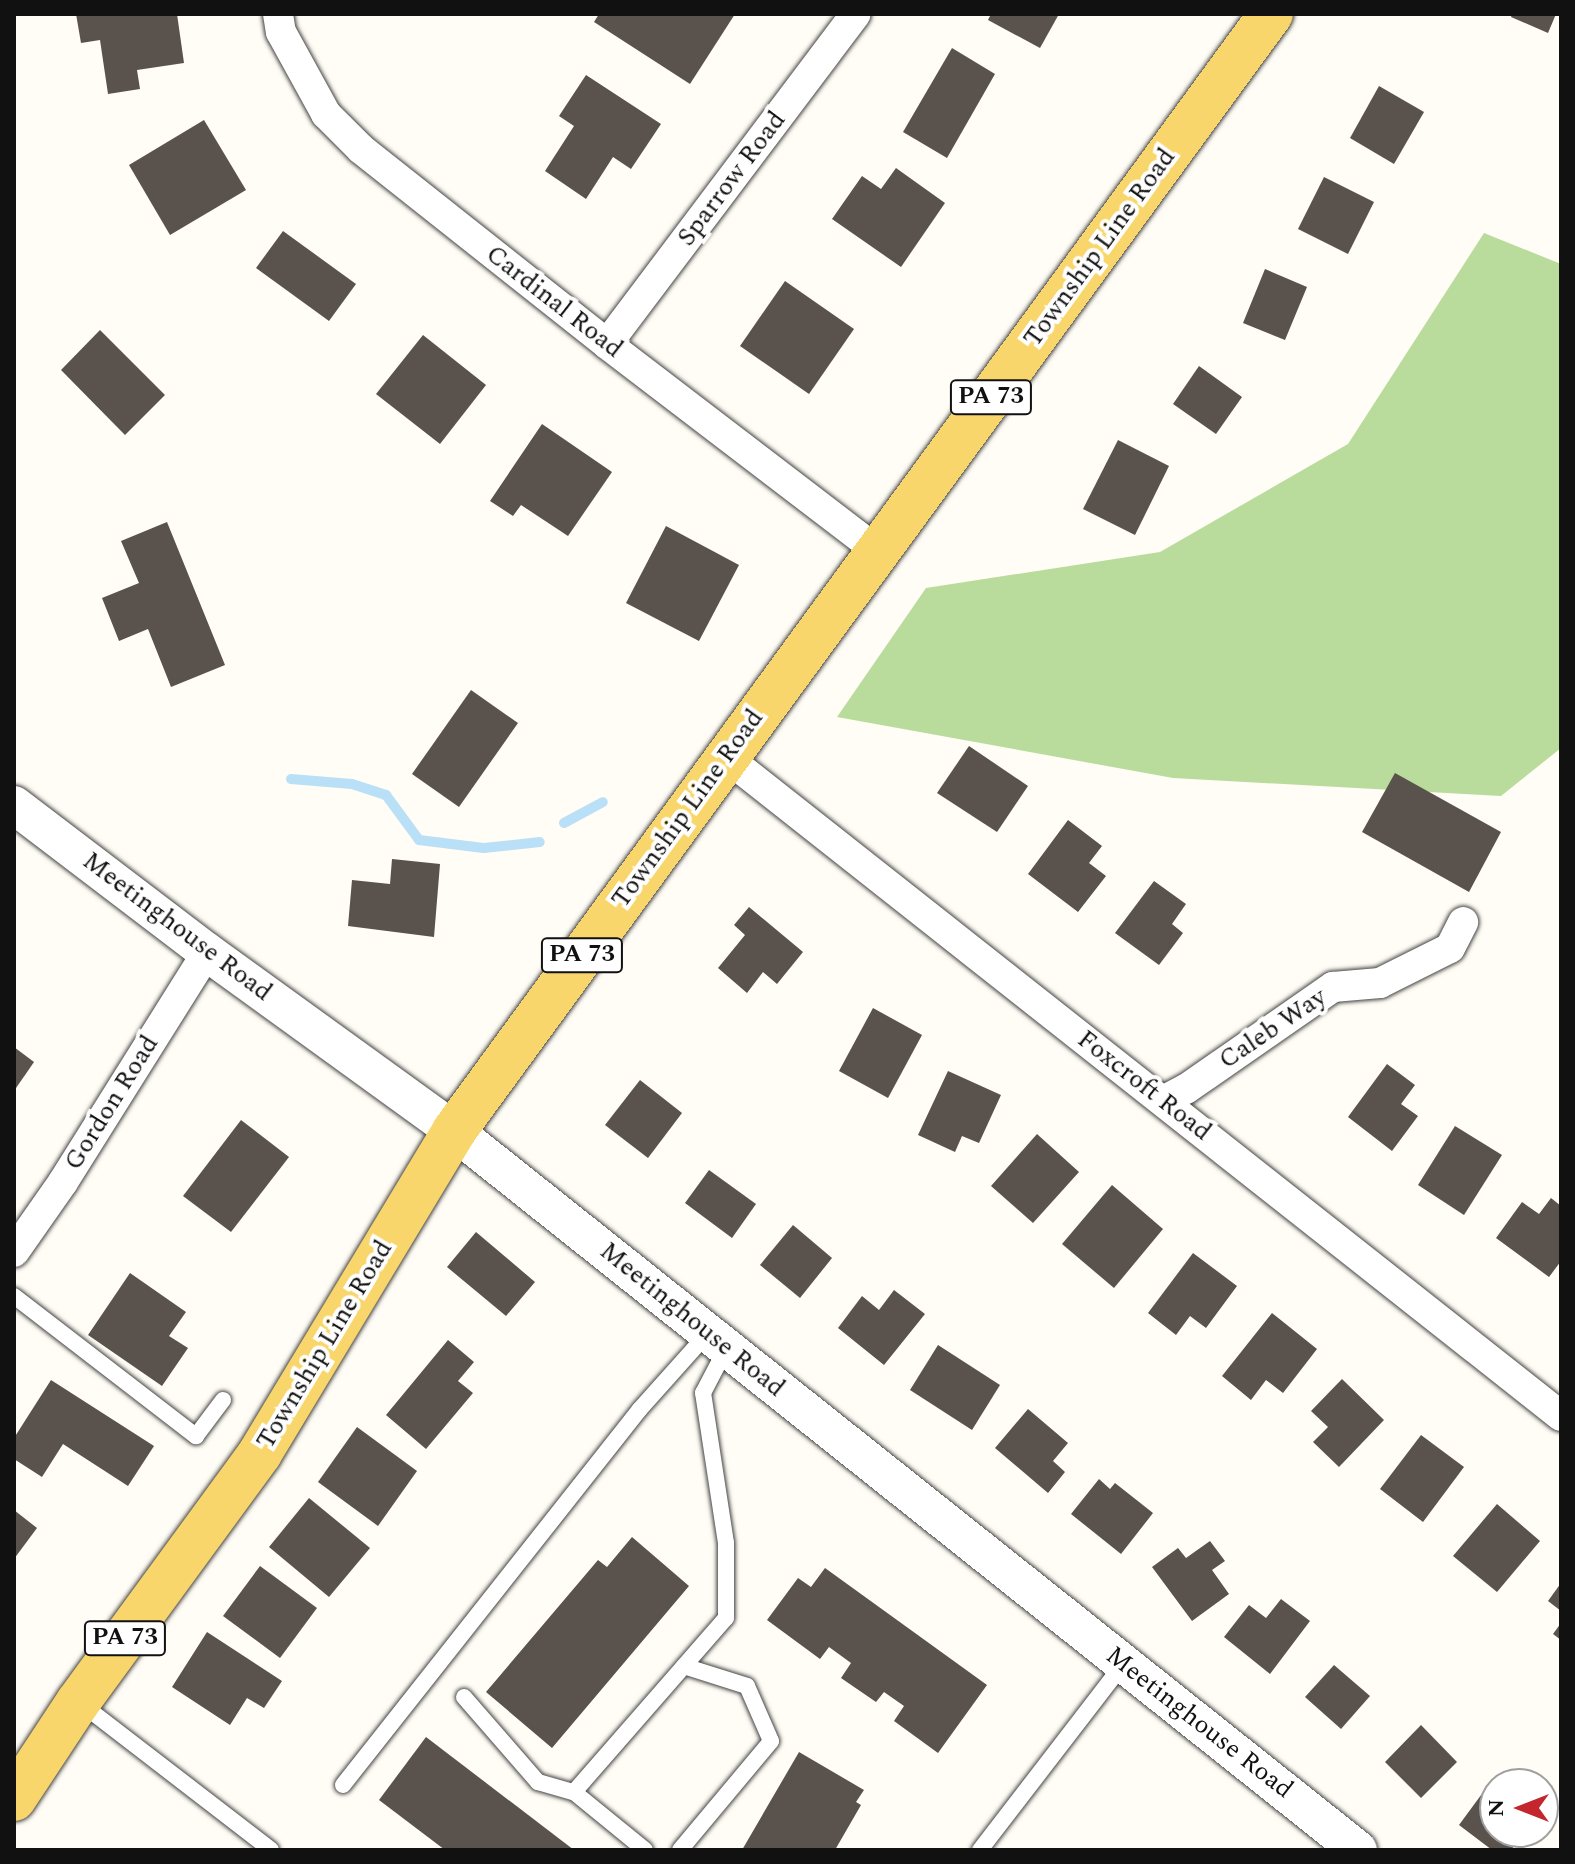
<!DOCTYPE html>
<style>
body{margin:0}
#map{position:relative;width:1575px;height:1864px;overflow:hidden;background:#fffdf5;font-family:Spectral,serif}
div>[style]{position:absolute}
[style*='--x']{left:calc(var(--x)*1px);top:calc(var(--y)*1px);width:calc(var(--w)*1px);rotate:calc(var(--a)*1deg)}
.forest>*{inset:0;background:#b9dc9c}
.stream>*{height:10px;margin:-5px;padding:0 5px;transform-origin:5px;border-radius:5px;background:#b9e0f7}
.building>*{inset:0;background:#5a524d}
.roads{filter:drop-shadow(0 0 2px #444) drop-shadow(0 0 2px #444)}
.service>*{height:16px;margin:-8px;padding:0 8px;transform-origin:8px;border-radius:8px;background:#fff}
.minor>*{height:30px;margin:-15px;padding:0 15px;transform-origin:15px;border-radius:15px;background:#fff}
.tertiary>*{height:38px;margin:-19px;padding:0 19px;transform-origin:19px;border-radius:19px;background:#fff}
.primary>*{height:44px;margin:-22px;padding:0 22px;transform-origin:22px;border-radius:22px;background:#f9d66b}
span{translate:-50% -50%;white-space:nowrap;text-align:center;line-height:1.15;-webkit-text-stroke:8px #fff;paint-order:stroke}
.shield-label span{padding:2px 6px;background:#fff;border:2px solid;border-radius:6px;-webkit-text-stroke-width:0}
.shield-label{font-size:24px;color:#111;font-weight:700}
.street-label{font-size:26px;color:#111}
.frame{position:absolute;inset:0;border:16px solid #111;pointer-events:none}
.north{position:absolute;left:1479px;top:1768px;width:80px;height:80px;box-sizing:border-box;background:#fff;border:2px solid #a0a0a0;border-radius:50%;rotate:270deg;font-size:22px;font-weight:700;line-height:32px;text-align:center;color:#111}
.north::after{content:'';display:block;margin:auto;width:28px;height:36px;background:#c4262e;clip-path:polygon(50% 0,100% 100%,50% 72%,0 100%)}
</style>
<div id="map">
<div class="forest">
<div style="clip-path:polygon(1484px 233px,1561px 264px,1561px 748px,1501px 796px,1173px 778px,837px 717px,926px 588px,1160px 552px,1348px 444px)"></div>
</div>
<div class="stream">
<div style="--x:291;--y:779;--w:61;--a:4.7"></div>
<div style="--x:352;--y:784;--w:36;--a:18"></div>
<div style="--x:386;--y:795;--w:56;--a:53.7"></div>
<div style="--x:419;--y:840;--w:65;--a:7"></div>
<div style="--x:484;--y:848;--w:56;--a:-6.1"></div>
<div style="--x:564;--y:823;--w:44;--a:-28.3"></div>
</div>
<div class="building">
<div style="clip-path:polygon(76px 14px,177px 14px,184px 63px,137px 70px,140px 89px,108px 94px,100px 40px,81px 43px)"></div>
<div style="clip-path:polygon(599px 14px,735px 14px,690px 84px,594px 22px)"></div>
<div style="clip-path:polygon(991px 14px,1059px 14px,1040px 48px,988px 20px)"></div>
<div style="clip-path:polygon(1512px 14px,1556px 14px,1548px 33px,1511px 17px)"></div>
<div style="clip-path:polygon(952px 48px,995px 74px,947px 158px,903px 132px)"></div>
<div style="clip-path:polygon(586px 75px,661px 124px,631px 169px,613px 157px,586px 199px,545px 171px,574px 126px,559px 116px)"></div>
<div style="clip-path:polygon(1379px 86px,1424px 112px,1394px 164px,1350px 138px)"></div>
<div style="clip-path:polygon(204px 120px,246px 190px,170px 235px,129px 165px)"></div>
<div style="clip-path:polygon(896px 168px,945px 203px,901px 267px,832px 219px,862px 176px,881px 189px)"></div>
<div style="clip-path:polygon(1324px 177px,1374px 202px,1348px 254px,1298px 229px)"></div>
<div style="clip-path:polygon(283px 231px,356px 284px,329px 321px,256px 268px)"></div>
<div style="clip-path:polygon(1265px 269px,1307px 287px,1285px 340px,1243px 323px)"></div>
<div style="clip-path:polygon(785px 281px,854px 329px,809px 394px,740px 346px)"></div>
<div style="clip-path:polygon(100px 330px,165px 395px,125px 435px,61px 370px)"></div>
<div style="clip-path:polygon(423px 335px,486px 385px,440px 444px,376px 394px)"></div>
<div style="clip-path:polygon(1199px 366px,1242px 397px,1216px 434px,1173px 404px)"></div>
<div style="clip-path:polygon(542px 424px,612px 472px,568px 536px,521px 505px,513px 516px,490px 501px)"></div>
<div style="clip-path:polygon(1118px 440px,1169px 466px,1135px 535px,1083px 509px)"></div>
<div style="clip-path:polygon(167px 522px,225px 665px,171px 687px,148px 629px,119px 641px,102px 598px,139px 583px,121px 541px)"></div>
<div style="clip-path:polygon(666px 526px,739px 565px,699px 641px,626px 603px)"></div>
<div style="clip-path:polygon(471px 690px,518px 723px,459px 807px,412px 774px)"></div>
<div style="clip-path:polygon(969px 746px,1028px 786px,997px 832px,937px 793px)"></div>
<div style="clip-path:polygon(1395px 773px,1501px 832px,1469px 892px,1362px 832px)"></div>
<div style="clip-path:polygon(1068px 820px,1102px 846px,1089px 863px,1106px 876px,1078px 912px,1028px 874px)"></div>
<div style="clip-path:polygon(392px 859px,440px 864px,434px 937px,348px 926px,352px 880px,390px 884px)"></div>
<div style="clip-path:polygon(1154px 881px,1186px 904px,1172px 924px,1183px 933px,1159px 965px,1115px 933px)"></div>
<div style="clip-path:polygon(749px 907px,803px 952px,777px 984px,763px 972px,747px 993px,718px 968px,745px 935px,734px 925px)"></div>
<div style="clip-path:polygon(873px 1008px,922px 1035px,888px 1098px,839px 1071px)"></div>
<div style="clip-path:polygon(14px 1047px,34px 1062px,14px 1091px)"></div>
<div style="clip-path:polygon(1387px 1064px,1415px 1085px,1401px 1104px,1418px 1116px,1392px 1151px,1348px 1117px)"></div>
<div style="clip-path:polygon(948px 1071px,1001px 1095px,979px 1143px,962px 1136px,955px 1152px,918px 1135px)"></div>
<div style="clip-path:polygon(640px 1080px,682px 1113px,648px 1158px,605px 1125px)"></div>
<div style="clip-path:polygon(241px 1120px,289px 1157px,231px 1232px,183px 1196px)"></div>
<div style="clip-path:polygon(1455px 1126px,1502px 1155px,1464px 1215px,1418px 1185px)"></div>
<div style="clip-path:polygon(1037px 1134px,1079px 1172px,1033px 1223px,991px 1186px)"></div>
<div style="clip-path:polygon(709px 1170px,756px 1204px,732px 1238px,685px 1203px)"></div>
<div style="clip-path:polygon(1112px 1185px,1163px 1229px,1114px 1288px,1062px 1244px)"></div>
<div style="clip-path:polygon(1551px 1198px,1561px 1206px,1561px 1261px,1549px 1277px,1496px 1238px,1522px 1202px,1539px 1214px)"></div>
<div style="clip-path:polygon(793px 1225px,832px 1258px,800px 1298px,760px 1265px)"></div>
<div style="clip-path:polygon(476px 1232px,535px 1282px,506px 1316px,447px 1267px)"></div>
<div style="clip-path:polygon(1193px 1253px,1237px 1286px,1206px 1328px,1190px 1316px,1176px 1335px,1148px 1313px)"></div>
<div style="clip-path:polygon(130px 1273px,186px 1312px,169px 1336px,188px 1348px,162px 1386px,88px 1335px)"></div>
<div style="clip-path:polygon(894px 1290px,925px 1314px,884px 1365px,838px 1328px,862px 1296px,879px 1310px)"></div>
<div style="clip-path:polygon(1272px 1313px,1317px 1349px,1283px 1393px,1266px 1380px,1251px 1400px,1222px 1376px)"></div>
<div style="clip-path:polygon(448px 1340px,474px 1362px,458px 1381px,473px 1393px,426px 1449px,386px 1415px)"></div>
<div style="clip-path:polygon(938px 1345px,1000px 1385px,972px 1430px,910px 1390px)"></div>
<div style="clip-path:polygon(1342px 1379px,1384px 1420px,1339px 1467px,1313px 1442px,1328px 1427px,1311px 1411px)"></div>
<div style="clip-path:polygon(51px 1380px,154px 1446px,128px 1486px,63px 1444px,42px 1477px,14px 1459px,14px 1438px)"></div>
<div style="clip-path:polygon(1028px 1409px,1068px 1443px,1053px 1461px,1065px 1472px,1048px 1493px,995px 1448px)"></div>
<div style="clip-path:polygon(357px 1427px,417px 1471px,378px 1526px,318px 1482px)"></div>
<div style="clip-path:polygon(1421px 1435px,1464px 1467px,1423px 1522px,1380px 1489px)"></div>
<div style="clip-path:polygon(1099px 1479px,1110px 1489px,1115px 1483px,1153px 1513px,1121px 1554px,1071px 1514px)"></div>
<div style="clip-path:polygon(309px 1498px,370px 1548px,329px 1597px,269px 1547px)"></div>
<div style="clip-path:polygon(1497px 1504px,1540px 1541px,1497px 1592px,1453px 1556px)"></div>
<div style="clip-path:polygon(14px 1510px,37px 1528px,14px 1559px)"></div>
<div style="clip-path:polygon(632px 1537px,689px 1586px,552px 1748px,486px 1692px,598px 1560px,607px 1567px)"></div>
<div style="clip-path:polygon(1210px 1541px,1225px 1561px,1212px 1570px,1229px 1594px,1192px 1621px,1152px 1567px,1178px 1548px,1186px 1558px)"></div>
<div style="clip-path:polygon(260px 1566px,317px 1608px,280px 1658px,223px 1616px)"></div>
<div style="clip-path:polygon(825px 1568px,987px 1685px,938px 1753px,894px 1721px,904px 1706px,884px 1692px,876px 1702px,841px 1678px,851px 1663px,829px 1647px,820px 1659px,767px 1620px,798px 1578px,811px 1587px)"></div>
<div style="clip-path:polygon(1561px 1583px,1561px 1611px,1548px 1601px)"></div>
<div style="clip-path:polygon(1281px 1599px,1310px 1621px,1270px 1674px,1224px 1637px,1249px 1605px,1266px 1618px)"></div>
<div style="clip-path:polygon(1561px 1623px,1561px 1640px,1553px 1634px)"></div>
<div style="clip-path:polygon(207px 1632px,282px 1681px,264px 1708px,247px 1698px,230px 1725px,172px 1687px)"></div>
<div style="clip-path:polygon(1334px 1665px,1370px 1696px,1341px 1729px,1305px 1697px)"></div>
<div style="clip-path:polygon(1421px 1725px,1457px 1762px,1421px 1798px,1385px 1762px)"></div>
<div style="clip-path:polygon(426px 1737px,574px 1850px,445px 1850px,379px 1800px)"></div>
<div style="clip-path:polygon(799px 1752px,864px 1790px,856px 1802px,861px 1805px,835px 1850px,742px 1850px)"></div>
<div style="clip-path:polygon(1484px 1791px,1495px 1799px,1495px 1832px,1525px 1832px,1511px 1850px,1492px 1850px,1459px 1825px)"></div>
</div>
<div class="roads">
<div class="service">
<div style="--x:14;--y:1296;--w:230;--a:37.6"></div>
<div style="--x:196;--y:1436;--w:45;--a:-53.1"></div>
<div style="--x:464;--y:1697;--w:113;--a:49"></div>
<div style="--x:538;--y:1782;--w:37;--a:16"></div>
<div style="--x:79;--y:1702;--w:242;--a:37.6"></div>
<div style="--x:343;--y:1785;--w:479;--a:-51.7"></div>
<div style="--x:640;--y:1409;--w:102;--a:-48.2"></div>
<div style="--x:645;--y:1850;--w:92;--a:-140.8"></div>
<div style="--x:574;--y:1792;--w:231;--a:-48.9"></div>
<div style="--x:726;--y:1618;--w:75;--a:-90"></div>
<div style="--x:726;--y:1543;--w:152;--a:-98.7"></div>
<div style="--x:703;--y:1393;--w:52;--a:-62.4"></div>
<div style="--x:680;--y:1850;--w:142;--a:-50.1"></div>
<div style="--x:771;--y:1741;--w:60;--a:-113.6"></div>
<div style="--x:747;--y:1686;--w:66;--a:-162.4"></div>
<div style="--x:980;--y:1850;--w:236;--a:-52.4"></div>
</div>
<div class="minor">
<div style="--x:278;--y:14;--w:18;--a:81"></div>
<div style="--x:281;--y:32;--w:94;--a:61.2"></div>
<div style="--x:326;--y:114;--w:49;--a:45"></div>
<div style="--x:361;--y:149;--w:314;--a:38.4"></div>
<div style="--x:607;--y:344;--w:341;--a:37.4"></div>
<div style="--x:607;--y:344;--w:413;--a:-53"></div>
<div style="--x:726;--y:757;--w:1064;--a:38.28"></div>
<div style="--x:1163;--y:1101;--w:26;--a:-28"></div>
<div style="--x:1186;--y:1089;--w:179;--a:-34.8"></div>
<div style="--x:1333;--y:987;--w:47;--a:-4.9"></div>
<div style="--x:1380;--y:983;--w:78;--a:-26.6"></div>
<div style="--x:1450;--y:948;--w:29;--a:-63"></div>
<div style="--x:14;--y:1252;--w:85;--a:-55"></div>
<div style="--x:63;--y:1182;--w:271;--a:-57.9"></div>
</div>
<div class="tertiary">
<div style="--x:14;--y:805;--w:243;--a:37.3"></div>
<div style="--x:207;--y:952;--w:305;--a:35.9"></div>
<div style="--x:454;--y:1131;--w:1155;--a:38.5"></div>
</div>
<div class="primary">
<div style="--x:14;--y:1799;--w:116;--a:-56.6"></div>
<div style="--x:78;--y:1702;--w:308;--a:-53.8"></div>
<div style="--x:260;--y:1453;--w:376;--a:-58.9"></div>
<div style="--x:454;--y:1131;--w:1384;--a:-53.82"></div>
</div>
</div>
<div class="shield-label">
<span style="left:991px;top:397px">PA 73</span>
<span style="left:582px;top:955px">PA 73</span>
<span style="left:125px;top:1638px">PA 73</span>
</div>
<div class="street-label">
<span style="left:732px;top:179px;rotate:-53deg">Sparrow Road</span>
<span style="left:1100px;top:248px;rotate:-54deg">Township Line Road</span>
<span style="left:554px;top:302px;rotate:38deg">Cardinal Road</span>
<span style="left:688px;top:809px;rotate:-54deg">Township Line Road</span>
<span style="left:177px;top:927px;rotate:37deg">Meetinghouse Road</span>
<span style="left:1273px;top:1029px;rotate:-34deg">Caleb Way</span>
<span style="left:1144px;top:1086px;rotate:38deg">Foxcroft Road</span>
<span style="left:112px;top:1103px;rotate:-58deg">Gordon Road</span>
<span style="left:692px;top:1320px;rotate:39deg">Meetinghouse Road</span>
<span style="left:325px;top:1345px;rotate:-59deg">Township Line Road</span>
<span style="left:1199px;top:1723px;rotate:38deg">Meetinghouse Road</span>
</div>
<div class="frame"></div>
<div class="north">N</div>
</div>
